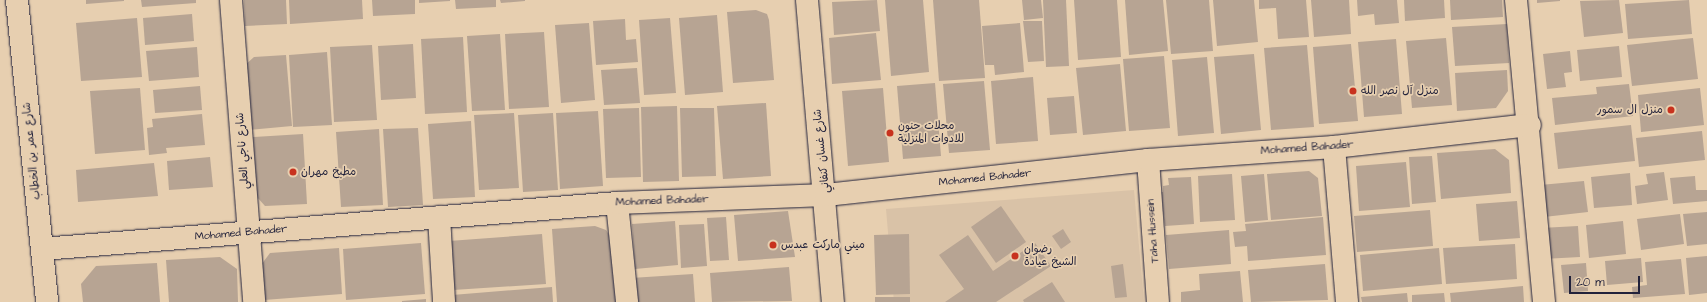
<!DOCTYPE html>
<meta charset="utf-8">
<style>
body{margin:0}
#map{position:relative;width:1707px;height:302px;overflow:hidden;background:#e7cfb0;font-family:"Architects Daughter","Playpen Sans Arabic",sans-serif}
div>[style]{position:absolute}
[style*='--x']{left:calc(var(--x)*1px);top:calc(var(--y)*1px);width:calc(var(--w)*1px);rotate:calc(var(--a)*1deg)}
.built>*{inset:0;background:#d9c2a7}
.building>*{inset:0;background:#b7a493}
.roads{filter:drop-shadow(0 0 1px #22223b) drop-shadow(0 0 1px #22223b)}
.street>*{height:22px;margin:-11px;padding:0 11px;transform-origin:11px;border-radius:11px;background:#e7cfb0}
.secondary>*{height:22px;margin:-11px;padding:0 11px;transform-origin:11px;border-radius:11px;background:#e7cfb0}
.dots>*{width:11px;height:11px;translate:-50% -50%;box-sizing:border-box;border:2px solid #e7cfb0;border-radius:50%}
span{translate:-50% -50%;white-space:nowrap;text-align:center;line-height:1.15;-webkit-text-stroke:3.5px #e7cfb0;paint-order:stroke}
.poi-label{font-size:11px;color:#22223b}
.left{translate:0 -50%;text-align:left}
.right{translate:-100% -50%;text-align:right}
.street-label{font-size:11px;color:#22223b}
.scale{position:absolute;left:1569px;top:276px;width:71px;height:18px;box-sizing:border-box;border:2px solid #22223b;border-top:0;padding-left:5px;font-size:12px;line-height:14px;white-space:nowrap;color:#22223b;-webkit-text-stroke:3px #e7cfb0;paint-order:stroke}
</style>
<div id="map">
<div class="built">
<div style="clip-path:polygon(1134px 190px,1144px 302px,894px 302px,886px 209px)"></div>
</div>
<div class="building">
<div style="clip-path:polygon(86px 0,124px 0,124px 1px,86px 4px)"></div>
<div style="clip-path:polygon(141px 0,196px 0,196px 3px,142px 7px)"></div>
<div style="clip-path:polygon(244px 0,286px 0,287px 24px,245px 26px)"></div>
<div style="clip-path:polygon(289px 0,362px 0,363px 19px,290px 24px)"></div>
<div style="clip-path:polygon(372px 0,415px 0,415px 14px,373px 16px)"></div>
<div style="clip-path:polygon(419px 0,450px 0,450px 1px,419px 3px)"></div>
<div style="clip-path:polygon(455px 0,496px 0,496px 7px,456px 9px)"></div>
<div style="clip-path:polygon(500px 0,525px 0,525px 1px,501px 3px)"></div>
<div style="clip-path:polygon(877px 0,880px 31px,834px 35px,832px 2px)"></div>
<div style="clip-path:polygon(885px 0,923px 0,929px 72px,891px 76px)"></div>
<div style="clip-path:polygon(933px 0,979px 0,985px 78px,939px 81px)"></div>
<div style="clip-path:polygon(1022px 0,1041px 0,1043px 18px,1024px 20px)"></div>
<div style="clip-path:polygon(1043px 0,1066px 0,1069px 66px,1046px 67px)"></div>
<div style="clip-path:polygon(1074px 0,1117px 0,1121px 57px,1078px 60px)"></div>
<div style="clip-path:polygon(1125px 0,1163px 0,1168px 51px,1129px 55px)"></div>
<div style="clip-path:polygon(1166px 0,1209px 0,1213px 51px,1171px 54px)"></div>
<div style="clip-path:polygon(1213px 0,1254px 0,1258px 42px,1217px 46px)"></div>
<div style="clip-path:polygon(1259px 0,1306px 0,1309px 37px,1278px 39px,1276px 8px,1259px 9px)"></div>
<div style="clip-path:polygon(1311px 0,1349px 0,1351px 34px,1314px 37px)"></div>
<div style="clip-path:polygon(1357px 0,1397px 0,1399px 23px,1375px 25px,1374px 14px,1358px 16px)"></div>
<div style="clip-path:polygon(1404px 0,1444px 0,1445px 18px,1405px 21px)"></div>
<div style="clip-path:polygon(1450px 0,1502px 0,1503px 17px,1451px 20px)"></div>
<div style="clip-path:polygon(1537px 0,1560px 0,1560px 1px,1537px 3px)"></div>
<div style="clip-path:polygon(1619px 0,1623px 33px,1584px 37px,1580px 1px)"></div>
<div style="clip-path:polygon(1689px 0,1692px 34px,1628px 39px,1625px 4px)"></div>
<div style="clip-path:polygon(756px 10px,767px 14px,769px 20px,774px 80px,733px 83px,727px 12px)"></div>
<div style="clip-path:polygon(192px 14px,194px 41px,145px 45px,143px 18px)"></div>
<div style="clip-path:polygon(717px 15px,723px 92px,685px 95px,679px 18px)"></div>
<div style="clip-path:polygon(137px 18px,142px 77px,81px 81px,76px 23px)"></div>
<div style="clip-path:polygon(670px 18px,676px 93px,644px 95px,639px 20px)"></div>
<div style="clip-path:polygon(625px 19px,626px 40px,636px 39px,638px 62px,596px 65px,593px 21px)"></div>
<div style="clip-path:polygon(1023px 21px,1042px 21px,1044px 61px,1028px 62px)"></div>
<div style="clip-path:polygon(589px 23px,595px 100px,561px 103px,555px 25px)"></div>
<div style="clip-path:polygon(1020px 23px,1024px 72px,995px 75px,994px 65px,985px 65px,982px 26px)"></div>
<div style="clip-path:polygon(1507px 24px,1509px 63px,1455px 66px,1452px 27px)"></div>
<div style="clip-path:polygon(544px 32px,549px 107px,509px 109px,505px 34px)"></div>
<div style="clip-path:polygon(876px 33px,881px 80px,832px 84px,829px 38px)"></div>
<div style="clip-path:polygon(500px 34px,505px 110px,472px 111px,467px 36px)"></div>
<div style="clip-path:polygon(463px 37px,467px 112px,425px 114px,421px 39px)"></div>
<div style="clip-path:polygon(1446px 38px,1452px 105px,1412px 108px,1406px 41px)"></div>
<div style="clip-path:polygon(1693px 38px,1698px 79px,1632px 86px,1627px 45px)"></div>
<div style="clip-path:polygon(1396px 39px,1402px 114px,1364px 117px,1358px 42px)"></div>
<div style="clip-path:polygon(413px 44px,416px 98px,381px 100px,378px 46px)"></div>
<div style="clip-path:polygon(1351px 44px,1358px 121px,1319px 124px,1313px 47px)"></div>
<div style="clip-path:polygon(372px 45px,377px 120px,334px 122px,330px 47px)"></div>
<div style="clip-path:polygon(1307px 45px,1314px 127px,1271px 130px,1264px 48px)"></div>
<div style="clip-path:polygon(1619px 46px,1622px 77px,1580px 81px,1577px 50px)"></div>
<div style="clip-path:polygon(197px 47px,199px 77px,149px 81px,146px 51px)"></div>
<div style="clip-path:polygon(1570px 51px,1572px 72px,1564px 73px,1566px 87px,1547px 89px,1543px 54px)"></div>
<div style="clip-path:polygon(327px 52px,332px 125px,293px 127px,289px 55px)"></div>
<div style="clip-path:polygon(1254px 54px,1261px 130px,1221px 134px,1214px 57px)"></div>
<div style="clip-path:polygon(286px 55px,292px 126px,247px 130px,244px 66px,254px 57px)"></div>
<div style="clip-path:polygon(1164px 56px,1170px 128px,1129px 131px,1123px 59px)"></div>
<div style="clip-path:polygon(1207px 57px,1214px 133px,1178px 136px,1172px 60px)"></div>
<div style="clip-path:polygon(1120px 64px,1126px 131px,1083px 135px,1076px 68px)"></div>
<div style="clip-path:polygon(637px 68px,640px 103px,604px 105px,601px 70px)"></div>
<div style="clip-path:polygon(1507px 70px,1508px 91px,1496px 108px,1457px 111px,1455px 73px)"></div>
<div style="clip-path:polygon(1033px 77px,1038px 141px,996px 144px,991px 81px)"></div>
<div style="clip-path:polygon(984px 81px,990px 150px,949px 153px,943px 84px)"></div>
<div style="clip-path:polygon(935px 83px,941px 156px,903px 159px,897px 86px)"></div>
<div style="clip-path:polygon(1629px 84px,1633px 116px,1555px 125px,1552px 98px,1597px 94px,1596px 87px)"></div>
<div style="clip-path:polygon(200px 86px,202px 110px,155px 113px,153px 90px)"></div>
<div style="clip-path:polygon(140px 88px,145px 150px,95px 154px,90px 91px)"></div>
<div style="clip-path:polygon(883px 88px,889px 162px,848px 166px,842px 91px)"></div>
<div style="clip-path:polygon(1700px 88px,1704px 125px,1641px 132px,1638px 95px)"></div>
<div style="clip-path:polygon(1074px 96px,1077px 133px,1050px 135px,1047px 98px)"></div>
<div style="clip-path:polygon(766px 103px,771px 176px,723px 179px,717px 106px)"></div>
<div style="clip-path:polygon(677px 106px,679px 181px,643px 182px,641px 107px)"></div>
<div style="clip-path:polygon(639px 108px,641px 177px,606px 178px,603px 109px)"></div>
<div style="clip-path:polygon(680px 108px,714px 108px,716px 176px,682px 177px)"></div>
<div style="clip-path:polygon(598px 111px,603px 186px,560px 189px,556px 113px)"></div>
<div style="clip-path:polygon(514px 113px,519px 188px,479px 190px,474px 115px)"></div>
<div style="clip-path:polygon(553px 113px,558px 190px,523px 192px,518px 115px)"></div>
<div style="clip-path:polygon(202px 114px,205px 145px,166px 148px,167px 153px,149px 155px,147px 128px,153px 127px,152px 119px)"></div>
<div style="clip-path:polygon(471px 121px,475px 197px,433px 199px,428px 124px)"></div>
<div style="clip-path:polygon(1631px 125px,1635px 161px,1558px 169px,1554px 133px)"></div>
<div style="clip-path:polygon(418px 128px,423px 205px,388px 207px,383px 129px)"></div>
<div style="clip-path:polygon(379px 129px,383px 205px,341px 207px,336px 132px)"></div>
<div style="clip-path:polygon(1702px 131px,1705px 160px,1639px 167px,1636px 138px)"></div>
<div style="clip-path:polygon(303px 134px,307px 204px,265px 206px,257px 197px,253px 137px)"></div>
<div style="clip-path:polygon(1495px 149px,1509px 160px,1511px 193px,1441px 199px,1437px 153px)"></div>
<div style="clip-path:polygon(1432px 156px,1436px 202px,1412px 204px,1409px 157px)"></div>
<div style="clip-path:polygon(210px 157px,213px 187px,169px 190px,167px 161px)"></div>
<div style="clip-path:polygon(1406px 162px,1410px 207px,1359px 211px,1356px 166px)"></div>
<div style="clip-path:polygon(154px 163px,158px 196px,78px 202px,76px 170px)"></div>
<div style="clip-path:polygon(1309px 171px,1318px 178px,1322px 216px,1271px 220px,1267px 174px)"></div>
<div style="clip-path:polygon(1664px 172px,1668px 200px,1637px 204px,1635px 186px,1648px 184px,1646px 174px)"></div>
<div style="clip-path:polygon(1630px 173px,1632px 205px,1594px 208px,1591px 177px)"></div>
<div style="clip-path:polygon(1232px 174px,1235px 220px,1200px 222px,1198px 176px)"></div>
<div style="clip-path:polygon(1264px 174px,1268px 220px,1245px 222px,1241px 176px)"></div>
<div style="clip-path:polygon(1695px 176px,1696px 190px,1707px 190px,1707px 201px,1673px 204px,1670px 178px)"></div>
<div style="clip-path:polygon(1191px 177px,1194px 224px,1165px 226px,1160px 192px,1163px 192px,1163px 186px,1169px 185px,1168px 178px)"></div>
<div style="clip-path:polygon(1584px 181px,1588px 212px,1544px 217px,1540px 185px)"></div>
<div style="clip-path:polygon(1517px 201px,1520px 238px,1479px 241px,1476px 204px)"></div>
<div style="clip-path:polygon(1001px 206px,1026px 242px,996px 263px,971px 227px)"></div>
<div style="clip-path:polygon(1430px 210px,1433px 246px,1357px 252px,1354px 216px)"></div>
<div style="clip-path:polygon(788px 211px,795px 257px,738px 261px,734px 215px)"></div>
<div style="clip-path:polygon(1707px 212px,1707px 244px,1687px 246px,1683px 214px)"></div>
<div style="clip-path:polygon(1680px 214px,1684px 244px,1641px 250px,1637px 219px)"></div>
<div style="clip-path:polygon(726px 217px,729px 260px,710px 261px,707px 218px)"></div>
<div style="clip-path:polygon(1323px 217px,1326px 255px,1248px 261px,1247px 246px,1235px 247px,1233px 232px,1246px 231px,1245px 224px)"></div>
<div style="clip-path:polygon(675px 221px,678px 265px,635px 269px,632px 224px)"></div>
<div style="clip-path:polygon(1623px 221px,1626px 254px,1589px 258px,1586px 225px)"></div>
<div style="clip-path:polygon(704px 224px,707px 266px,681px 268px,679px 225px)"></div>
<div style="clip-path:polygon(595px 226px,606px 230px,610px 236px,617px 302px,557px 302px,552px 229px)"></div>
<div style="clip-path:polygon(1578px 226px,1580px 257px,1543px 259px,1541px 228px)"></div>
<div style="clip-path:polygon(1063px 229px,1071px 242px,1061px 249px,1052px 236px)"></div>
<div style="clip-path:polygon(1229px 230px,1231px 264px,1169px 269px,1166px 235px)"></div>
<div style="clip-path:polygon(542px 234px,546px 284px,453px 290px,449px 241px)"></div>
<div style="clip-path:polygon(909px 234px,910px 294px,876px 295px,874px 235px)"></div>
<div style="clip-path:polygon(968px 235px,993px 271px,1035px 243px,1051px 266px,996px 302px,945px 302px,964px 289px,939px 255px)"></div>
<div style="clip-path:polygon(421px 243px,425px 294px,346px 300px,343px 249px)"></div>
<div style="clip-path:polygon(1515px 244px,1517px 279px,1446px 284px,1443px 248px)"></div>
<div style="clip-path:polygon(339px 248px,342px 294px,264px 300px,261px 265px,270px 253px)"></div>
<div style="clip-path:polygon(1439px 248px,1442px 284px,1363px 291px,1360px 255px)"></div>
<div style="clip-path:polygon(1707px 256px,1707px 293px,1689px 295px,1686px 258px)"></div>
<div style="clip-path:polygon(220px 257px,237px 269px,238px 302px,169px 302px,166px 260px)"></div>
<div style="clip-path:polygon(1641px 258px,1643px 282px,1607px 285px,1605px 261px)"></div>
<div style="clip-path:polygon(1681px 259px,1685px 294px,1633px 298px,1632px 287px,1647px 285px,1645px 262px)"></div>
<div style="clip-path:polygon(157px 263px,160px 302px,83px 302px,81px 284px,96px 266px)"></div>
<div style="clip-path:polygon(1586px 263px,1588px 291px,1564px 293px,1561px 265px)"></div>
<div style="clip-path:polygon(1123px 264px,1127px 297px,1115px 298px,1111px 266px)"></div>
<div style="clip-path:polygon(1325px 264px,1328px 300px,1251px 302px,1248px 270px)"></div>
<div style="clip-path:polygon(789px 267px,792px 301px,712px 302px,710px 273px)"></div>
<div style="clip-path:polygon(1240px 271px,1243px 302px,1181px 302px,1181px 292px,1200px 290px,1199px 274px)"></div>
<div style="clip-path:polygon(693px 274px,695px 302px,633px 302px,631px 278px)"></div>
<div style="clip-path:polygon(1052px 282px,1065px 302px,1024px 302px,1023px 300px)"></div>
<div style="clip-path:polygon(1523px 286px,1524px 302px,1451px 302px,1450px 293px)"></div>
<div style="clip-path:polygon(552px 287px,553px 302px,452px 302px,452px 295px)"></div>
<div style="clip-path:polygon(1407px 293px,1408px 302px,1362px 302px,1361px 297px)"></div>
<div style="clip-path:polygon(1444px 293px,1445px 302px,1412px 302px,1412px 295px)"></div>
<div style="clip-path:polygon(875px 297px,910px 297px,910px 302px,875px 302px)"></div>
<div style="clip-path:polygon(426px 299px,426px 302px,402px 302px,402px 301px)"></div>
</div>
<div class="roads">
<div class="street">
<div style="--x:231;--y:0;--w:303;--a:85.6"></div>
<div style="--x:807;--y:0;--w:303;--a:85.1"></div>
<div style="--x:1516;--y:0;--w:303;--a:84.7"></div>
<div style="--x:1334;--y:147;--w:156;--a:85.2"></div>
<div style="--x:1148;--y:160;--w:142;--a:86"></div>
<div style="--x:617;--y:203;--w:100;--a:84.2"></div>
<div style="--x:439;--y:217;--w:85;--a:86.6"></div>
<div style="--x:42;--y:249;--w:577;--a:-4.57"></div>
<div style="--x:617;--y:203;--w:209;--a:-2.2"></div>
<div style="--x:826;--y:195;--w:324;--a:-6.2"></div>
<div style="--x:1148;--y:160;--w:186;--a:-4"></div>
<div style="--x:1334;--y:147;--w:197;--a:-6.4"></div>
</div>
<div class="secondary">
<div style="--x:17;--y:0;--w:303;--a:84.3"></div>
</div>
</div>
<div class="dots">
<div style="left:1353px;top:91px;background:#c8321e"></div>
<div style="left:1671px;top:110px;background:#c8321e"></div>
<div style="left:890px;top:133px;background:#c8321e"></div>
<div style="left:293px;top:172px;background:#c8321e"></div>
<div style="left:773px;top:245px;background:#c8321e"></div>
<div style="left:1015px;top:256px;background:#c8321e"></div>
</div>
<div class="poi-label">
<span class="left" style="left:1361px;top:91px">منزل آل نصر الله</span>
<span class="right" style="left:1663px;top:110px">منزل ال سمور</span>
<span class="left" style="left:898px;top:133px">محلات حنون<br>للادوات المنزلية</span>
<span class="left" style="left:301px;top:172px">مطبخ مهران</span>
<span class="left" style="left:781px;top:245px">ميني ماركت عبدس</span>
<span class="left" style="left:1024px;top:256px">رضوان<br>الشيخ عيادة</span>
</div>
<div class="street-label">
<span style="left:1307px;top:148px;rotate:-4deg">Mohamed Bahader</span>
<span style="left:32px;top:151px;rotate:-96deg">شارع عمر بن الخطاب</span>
<span style="left:243px;top:151px;rotate:-94deg">شارع ناجي العلي</span>
<span style="left:822px;top:151px;rotate:-96deg">شارع غسان كنفاني</span>
<span style="left:985px;top:178px;rotate:-6deg">Mohamed Bahader</span>
<span style="left:662px;top:201px;rotate:-2deg">Mohamed Bahader</span>
<span style="left:1153px;top:231px;rotate:-94deg">Taha Hussein</span>
<span style="left:241px;top:233px;rotate:-5deg">Mohamed Bahader</span>
</div>
<div class="scale">20 m</div>
</div>
